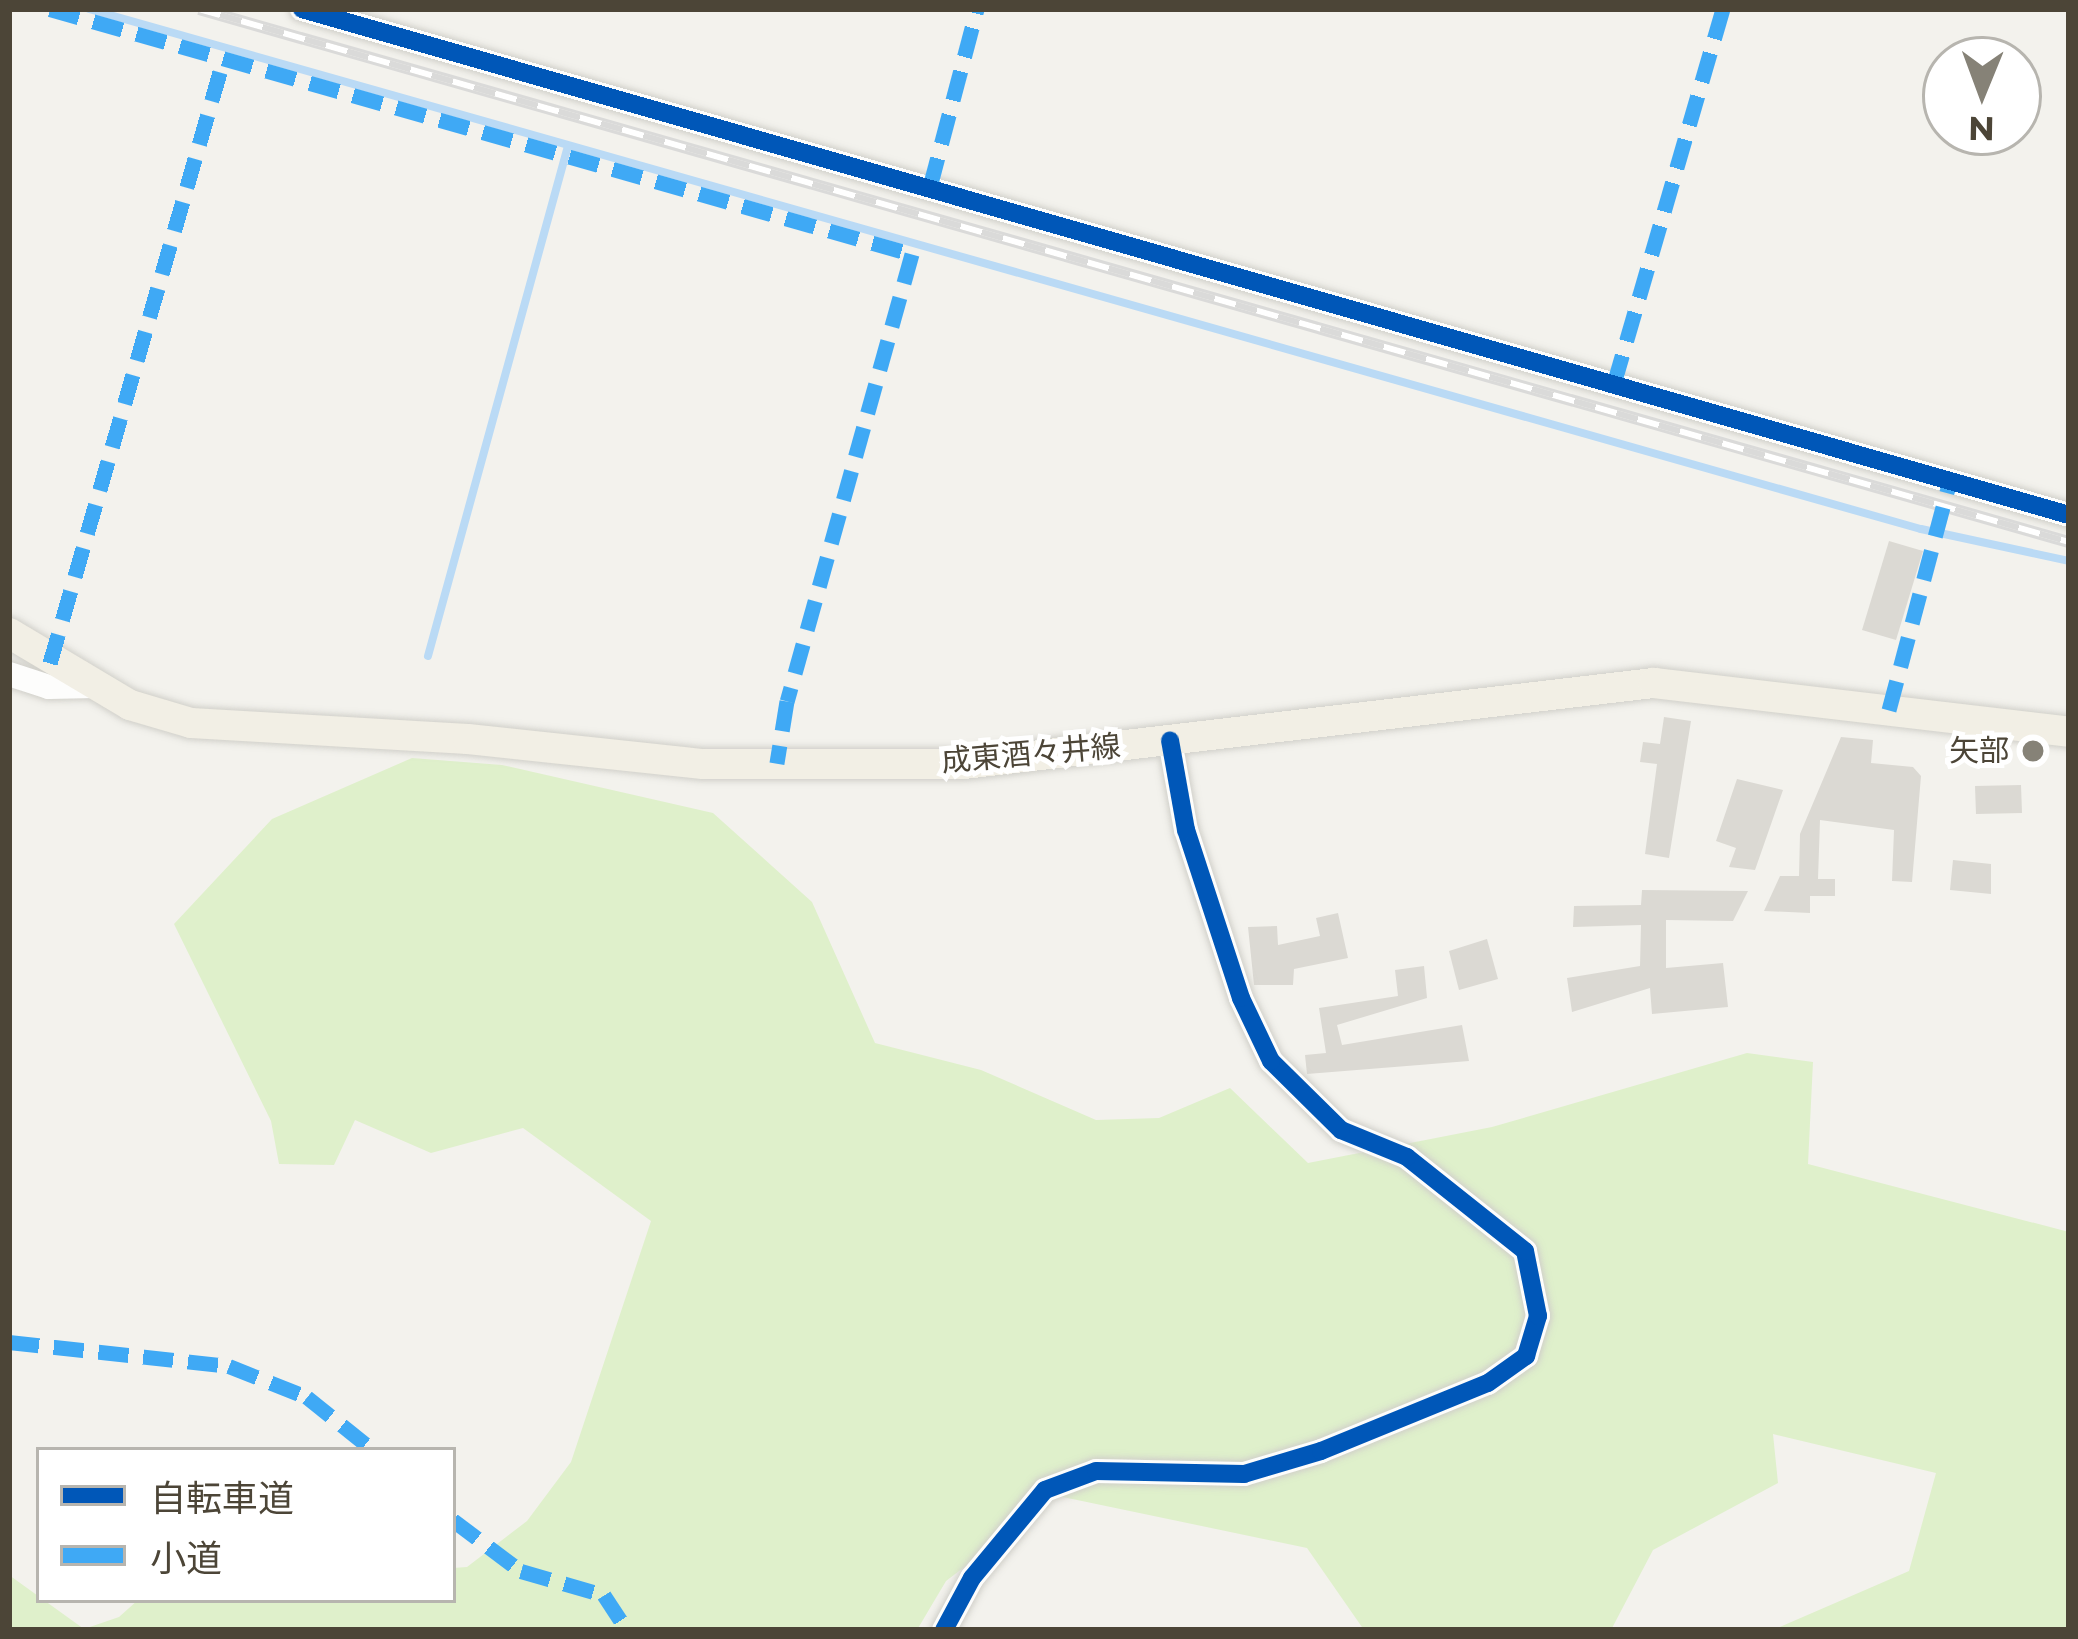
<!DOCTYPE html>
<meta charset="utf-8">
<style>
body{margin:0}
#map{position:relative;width:2078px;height:1639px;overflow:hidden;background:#f3f2ed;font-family:Montserrat,"Noto Sans JP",sans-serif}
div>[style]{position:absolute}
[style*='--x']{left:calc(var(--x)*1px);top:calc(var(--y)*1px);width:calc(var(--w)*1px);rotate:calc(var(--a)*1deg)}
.green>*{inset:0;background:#dff0cb}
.stream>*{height:8px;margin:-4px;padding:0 4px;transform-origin:4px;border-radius:4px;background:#badaf5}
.building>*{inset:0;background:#dbd9d3}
.roads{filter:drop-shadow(0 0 3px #d1d0ca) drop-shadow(0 0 3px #d1d0ca)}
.minor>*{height:24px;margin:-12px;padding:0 12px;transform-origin:12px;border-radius:12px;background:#fdfdfc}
.major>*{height:30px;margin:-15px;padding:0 15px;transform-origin:15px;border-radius:15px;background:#f2efe5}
.rail>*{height:12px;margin-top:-6px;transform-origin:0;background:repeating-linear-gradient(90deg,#fff 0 22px,#dadad9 0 44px);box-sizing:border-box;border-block:3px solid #dadad9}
.quiet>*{height:15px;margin-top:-7.5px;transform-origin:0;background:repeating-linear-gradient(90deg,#3fa9f5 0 30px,transparent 0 45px)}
.cycleway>*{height:18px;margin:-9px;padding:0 9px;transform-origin:9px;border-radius:9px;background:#0057b8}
.dots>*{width:33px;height:33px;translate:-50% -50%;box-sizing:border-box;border:6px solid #fff;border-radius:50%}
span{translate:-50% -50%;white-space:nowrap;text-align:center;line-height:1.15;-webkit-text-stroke:10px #fff;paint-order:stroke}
.poi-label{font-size:30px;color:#4c4537}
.right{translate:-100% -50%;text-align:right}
.street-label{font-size:30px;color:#4c4537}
.frame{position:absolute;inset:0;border:12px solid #4c4537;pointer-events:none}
.legend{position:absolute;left:36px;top:1447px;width:420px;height:156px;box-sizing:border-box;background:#fff;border:3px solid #b7b5af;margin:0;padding:15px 21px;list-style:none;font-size:36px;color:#4c4537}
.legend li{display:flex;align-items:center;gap:24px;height:60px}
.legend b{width:60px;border:3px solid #b7b5af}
.north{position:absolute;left:1922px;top:36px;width:120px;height:120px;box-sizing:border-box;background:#fff;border:3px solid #b7b5af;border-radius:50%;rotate:181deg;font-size:33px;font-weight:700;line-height:48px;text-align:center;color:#4c4537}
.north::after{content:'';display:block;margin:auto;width:42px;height:54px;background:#868277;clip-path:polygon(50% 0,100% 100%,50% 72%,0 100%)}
</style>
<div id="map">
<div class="green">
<div style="clip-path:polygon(412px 758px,502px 765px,713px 813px,812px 902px,875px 1043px,981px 1070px,1096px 1120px,1159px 1118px,1230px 1088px,1308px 1163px,1492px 1127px,1747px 1053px,1813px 1062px,1808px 1164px,2069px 1232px,2069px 1630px,1773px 1630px,1909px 1571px,1936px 1473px,1773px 1434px,1778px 1483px,1653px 1550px,1611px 1630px,1364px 1630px,1307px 1548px,1058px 1496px,946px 1581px,917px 1630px,9px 1630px,9px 1575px,84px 1629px,119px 1617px,138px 1600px,453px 1600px,453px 1568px,467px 1567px,527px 1521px,571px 1462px,651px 1221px,523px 1128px,431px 1153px,355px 1120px,334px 1165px,279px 1164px,271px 1121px,174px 924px,272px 819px)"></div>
</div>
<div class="stream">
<div style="--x:89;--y:9;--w:1904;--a:15.85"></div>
<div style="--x:1921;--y:529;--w:151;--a:12.2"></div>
<div style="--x:428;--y:656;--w:529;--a:-74.65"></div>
</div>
<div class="building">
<div style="clip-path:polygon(1889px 541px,1923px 551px,1896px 640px,1862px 630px)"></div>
<div style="clip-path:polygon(1664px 717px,1691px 721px,1669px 858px,1645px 854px,1657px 764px,1640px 762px,1643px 742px,1660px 744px)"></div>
<div style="clip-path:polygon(1841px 737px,1873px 740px,1871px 763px,1913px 767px,1921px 776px,1912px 882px,1892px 881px,1894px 830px,1820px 820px,1818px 879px,1835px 879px,1835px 896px,1810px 896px,1810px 913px,1764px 911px,1780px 876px,1799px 876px,1800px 834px)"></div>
<div style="clip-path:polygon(1737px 779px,1783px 790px,1755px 870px,1729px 867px,1736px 848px,1716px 841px)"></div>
<div style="clip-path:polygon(2021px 785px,2022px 813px,1976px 814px,1975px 786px)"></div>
<div style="clip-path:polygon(1953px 860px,1991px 864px,1991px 894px,1950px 890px)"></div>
<div style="clip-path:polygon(1642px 890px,1748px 891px,1733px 921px,1666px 920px,1666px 968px,1723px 963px,1728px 1007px,1652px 1014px,1650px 988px,1572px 1012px,1567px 978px,1640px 966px,1641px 925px,1573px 927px,1574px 906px,1641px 905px)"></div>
<div style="clip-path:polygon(1338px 913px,1348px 958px,1294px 969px,1293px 985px,1254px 985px,1248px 927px,1277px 926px,1278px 945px,1320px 936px,1316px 918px)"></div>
<div style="clip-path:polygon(1487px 939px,1498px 979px,1459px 990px,1449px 951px)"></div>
<div style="clip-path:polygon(1424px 966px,1427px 998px,1337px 1025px,1342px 1045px,1462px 1025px,1469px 1061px,1307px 1074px,1305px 1055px,1326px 1053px,1319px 1008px,1398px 996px,1395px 970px)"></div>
</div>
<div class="roads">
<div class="minor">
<div style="--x:302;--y:9;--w:1838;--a:15.98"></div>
<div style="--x:9;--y:674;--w:42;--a:18"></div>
<div style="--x:49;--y:687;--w:46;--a:-1.2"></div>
<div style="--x:944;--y:1630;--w:59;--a:-61.7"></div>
<div style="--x:972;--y:1578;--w:114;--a:-50.3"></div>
<div style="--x:1045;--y:1490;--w:54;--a:-20.4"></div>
<div style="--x:1096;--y:1471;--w:148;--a:1.2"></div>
<div style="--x:1244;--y:1474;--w:80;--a:-16.6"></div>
<div style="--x:1321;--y:1451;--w:180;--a:-22.2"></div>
<div style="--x:1488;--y:1383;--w:47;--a:-35.4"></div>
<div style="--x:1526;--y:1356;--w:42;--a:-73.3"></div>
<div style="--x:1538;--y:1316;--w:66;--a:-101.3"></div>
<div style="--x:1525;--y:1251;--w:151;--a:-141.5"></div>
<div style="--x:1407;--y:1157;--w:71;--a:-157.8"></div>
<div style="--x:1341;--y:1130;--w:98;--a:-135.4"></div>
<div style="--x:1271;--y:1061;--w:70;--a:-115.5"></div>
<div style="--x:1241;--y:998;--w:177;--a:-108.1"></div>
<div style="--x:1186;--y:830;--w:91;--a:-100.1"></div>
</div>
<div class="major">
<div style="--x:9;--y:633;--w:141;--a:30.8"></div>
<div style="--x:130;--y:705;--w:64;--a:16.4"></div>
<div style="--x:191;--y:723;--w:277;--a:3.3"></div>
<div style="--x:468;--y:739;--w:236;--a:6.1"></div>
<div style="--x:703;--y:764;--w:261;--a:0"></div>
<div style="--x:964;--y:764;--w:695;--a:-6.7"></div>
<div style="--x:1654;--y:683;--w:418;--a:6.7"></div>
</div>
</div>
<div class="rail">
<div style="--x:199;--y:9;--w:1944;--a:15.91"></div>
</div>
<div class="quiet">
<div style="--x:50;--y:9;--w:896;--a:15.87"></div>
<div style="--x:912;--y:254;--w:464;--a:105.6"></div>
<div style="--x:787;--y:701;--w:63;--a:99.2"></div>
<div style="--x:930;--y:187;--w:184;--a:-75.2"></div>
<div style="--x:1614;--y:384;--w:391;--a:-73.8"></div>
<div style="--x:50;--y:663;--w:630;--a:-73.95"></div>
<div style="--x:1889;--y:710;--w:237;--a:-75.1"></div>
<div style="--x:9;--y:1342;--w:221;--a:6.2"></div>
<div style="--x:229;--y:1366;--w:84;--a:21.7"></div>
<div style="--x:307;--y:1397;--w:85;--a:38.8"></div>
<div style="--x:453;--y:1520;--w:85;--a:36.9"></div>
<div style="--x:521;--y:1571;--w:86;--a:16.1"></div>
<div style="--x:604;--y:1595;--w:42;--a:56.7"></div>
</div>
<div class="cycleway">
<div style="--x:302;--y:9;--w:1838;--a:15.98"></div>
<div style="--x:944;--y:1630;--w:59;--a:-61.7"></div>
<div style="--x:972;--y:1578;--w:114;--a:-50.3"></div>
<div style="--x:1045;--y:1490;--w:54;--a:-20.4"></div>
<div style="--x:1096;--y:1471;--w:148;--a:1.2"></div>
<div style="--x:1244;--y:1474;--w:80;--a:-16.6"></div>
<div style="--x:1321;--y:1451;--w:180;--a:-22.2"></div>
<div style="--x:1488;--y:1383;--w:47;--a:-35.4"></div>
<div style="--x:1526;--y:1356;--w:42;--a:-73.3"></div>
<div style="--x:1538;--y:1316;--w:66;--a:-101.3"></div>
<div style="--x:1525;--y:1251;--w:151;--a:-141.5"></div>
<div style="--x:1407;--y:1157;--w:71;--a:-157.8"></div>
<div style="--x:1341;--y:1130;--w:98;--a:-135.4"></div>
<div style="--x:1271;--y:1061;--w:70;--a:-115.5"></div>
<div style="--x:1241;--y:998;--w:177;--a:-108.1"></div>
<div style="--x:1186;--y:830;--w:91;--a:-100.1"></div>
</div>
<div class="dots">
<div style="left:2033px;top:751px;background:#868277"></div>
</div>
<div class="poi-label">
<span class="right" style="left:2009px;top:751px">矢部</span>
</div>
<div class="street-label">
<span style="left:1031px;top:754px;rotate:-5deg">成東酒々井線</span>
</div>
<div class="frame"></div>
<ul class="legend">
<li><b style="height:15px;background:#0057b8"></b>自転車道</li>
<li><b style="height:15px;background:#3fa9f5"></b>小道</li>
</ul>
<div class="north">N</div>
</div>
